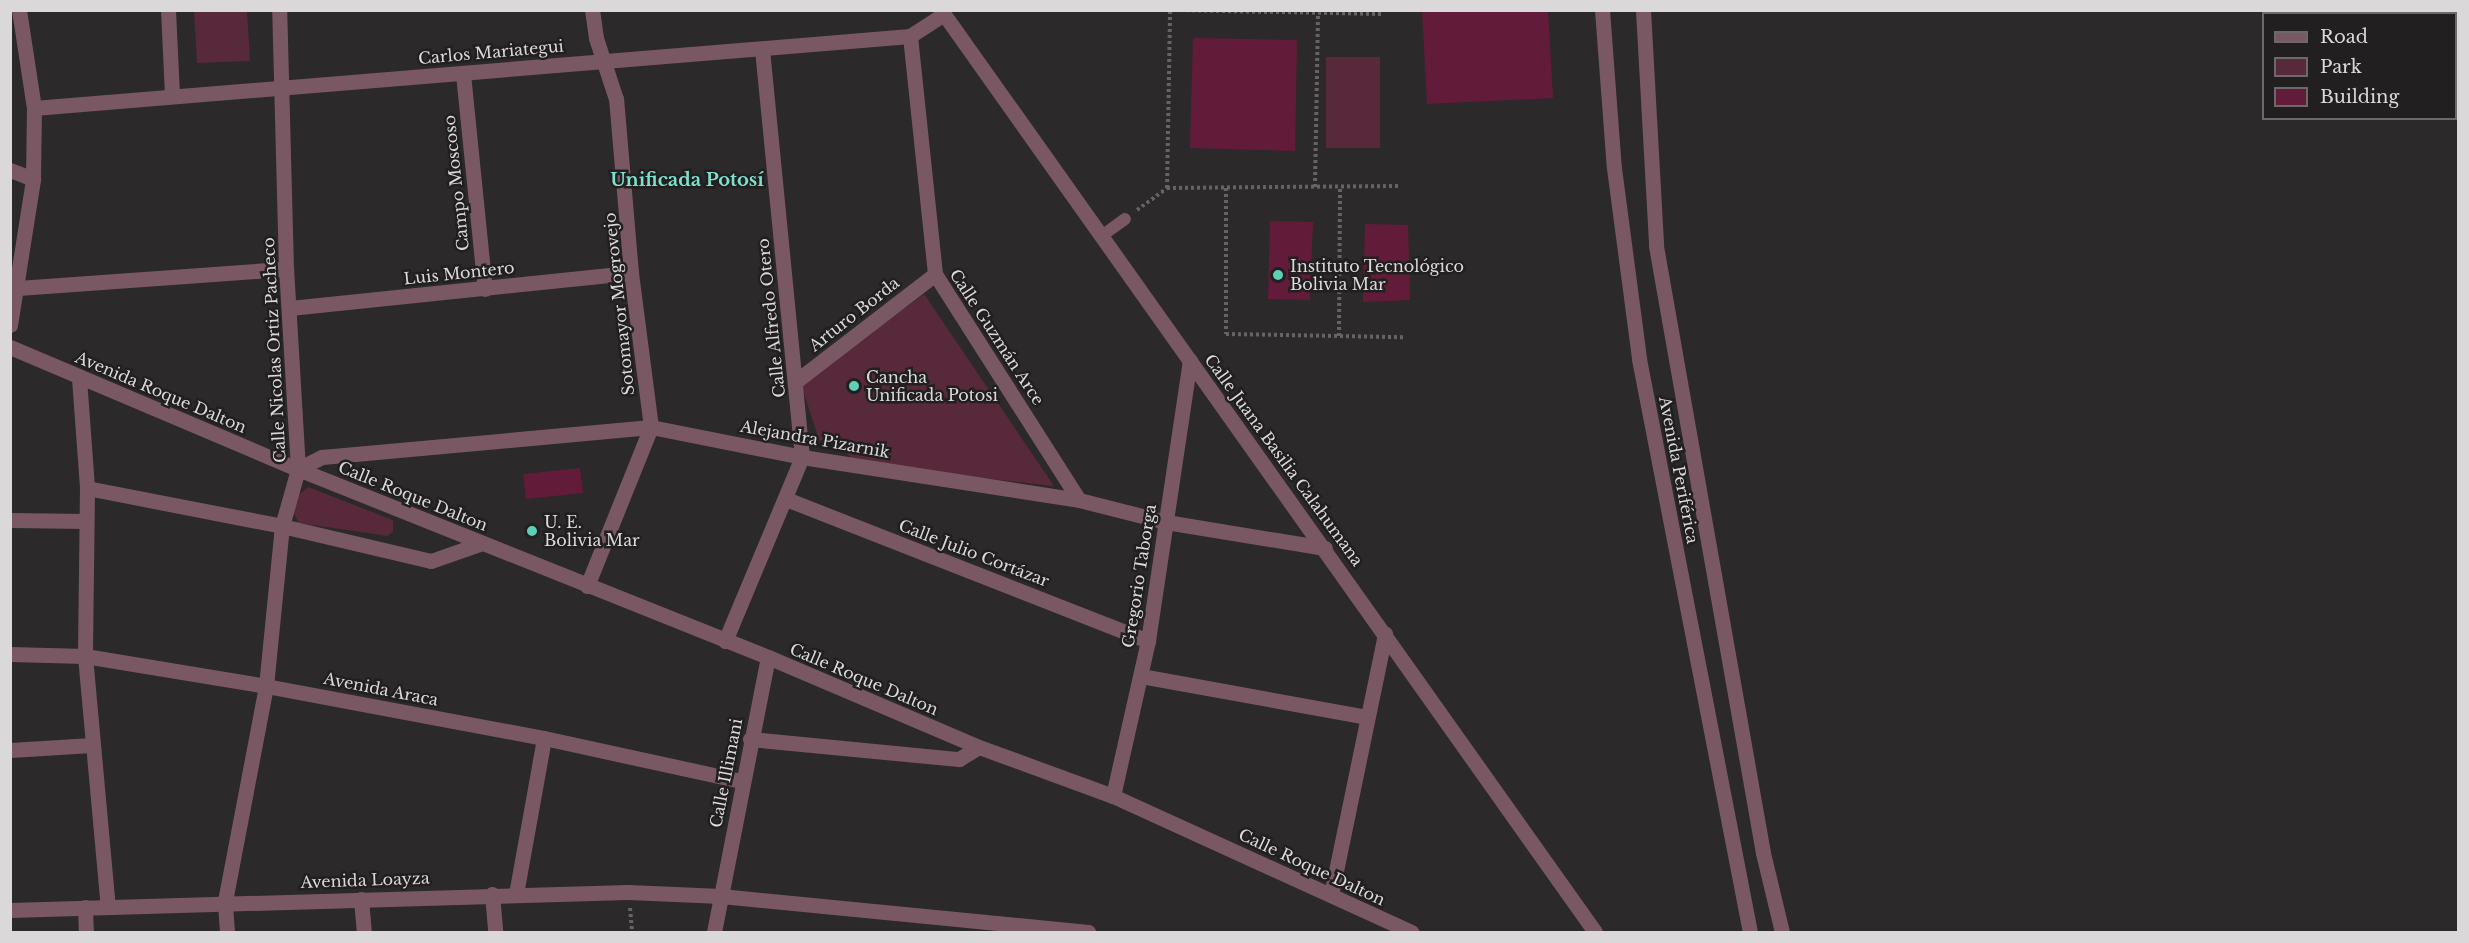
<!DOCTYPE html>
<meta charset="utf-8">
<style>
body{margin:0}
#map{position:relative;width:2469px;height:943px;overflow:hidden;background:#2c292a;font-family:"Libre Baskerville",serif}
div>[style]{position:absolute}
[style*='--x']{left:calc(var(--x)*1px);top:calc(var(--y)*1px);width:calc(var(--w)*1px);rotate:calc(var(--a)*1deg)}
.green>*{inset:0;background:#57293a}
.building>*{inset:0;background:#621c3a}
.path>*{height:4px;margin-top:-2px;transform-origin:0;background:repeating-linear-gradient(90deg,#656364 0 3px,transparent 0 6px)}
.service>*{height:12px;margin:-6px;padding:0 6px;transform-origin:6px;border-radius:6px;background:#7a5863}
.minor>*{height:15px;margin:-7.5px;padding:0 7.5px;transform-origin:7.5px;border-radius:7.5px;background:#7a5863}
.tertiary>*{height:15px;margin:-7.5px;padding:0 7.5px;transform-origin:7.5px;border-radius:7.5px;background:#7a5863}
.dots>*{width:16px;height:16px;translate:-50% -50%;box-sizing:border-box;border:3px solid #221f20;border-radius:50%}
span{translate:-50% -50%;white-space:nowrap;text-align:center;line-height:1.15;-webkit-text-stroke:5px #221f20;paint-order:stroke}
.street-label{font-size:16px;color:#dad8d9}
.poi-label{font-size:16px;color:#dad8d9}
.left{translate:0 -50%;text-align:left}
.neighbourhood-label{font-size:18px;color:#7ce0ca;font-weight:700}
.frame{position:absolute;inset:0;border:12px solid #dad8d9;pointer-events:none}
.legend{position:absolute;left:2262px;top:12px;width:195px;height:108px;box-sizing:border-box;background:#221f20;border:2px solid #6c696a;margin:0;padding:8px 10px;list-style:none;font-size:18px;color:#dad8d9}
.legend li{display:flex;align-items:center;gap:12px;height:30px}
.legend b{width:30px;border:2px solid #6c696a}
</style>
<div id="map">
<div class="green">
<div style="clip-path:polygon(194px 11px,247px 11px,250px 61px,197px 63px)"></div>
<div style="clip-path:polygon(1326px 57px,1380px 57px,1380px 148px,1326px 148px)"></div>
<div style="clip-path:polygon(924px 294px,1054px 486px,858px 464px,837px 444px,819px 440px,801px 384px)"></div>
<div style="clip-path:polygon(308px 487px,393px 520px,393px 531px,388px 536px,299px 523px,294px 514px,295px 498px)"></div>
</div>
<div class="building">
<div style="clip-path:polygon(1422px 10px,1548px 10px,1553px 98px,1427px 104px)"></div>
<div style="clip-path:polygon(1193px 38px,1297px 40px,1295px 151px,1190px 148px)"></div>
<div style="clip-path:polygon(1270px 221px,1313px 222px,1310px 300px,1268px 299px)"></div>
<div style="clip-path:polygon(1365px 224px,1408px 225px,1410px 300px,1363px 302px)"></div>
<div style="clip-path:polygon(580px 468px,583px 493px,526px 499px,523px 474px)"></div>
</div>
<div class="path">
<div style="--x:1174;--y:10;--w:208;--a:1.1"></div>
<div style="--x:1315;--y:187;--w:174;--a:-89"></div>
<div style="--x:1167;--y:188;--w:232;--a:-0.5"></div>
<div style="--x:1226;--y:188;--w:146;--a:90"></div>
<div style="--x:1226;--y:334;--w:180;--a:1"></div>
<div style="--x:1137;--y:210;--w:37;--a:-36"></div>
<div style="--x:1167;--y:188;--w:178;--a:-89"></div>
<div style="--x:1339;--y:336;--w:149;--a:-89.6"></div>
<div style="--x:630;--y:908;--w:24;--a:85"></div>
</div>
<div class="service">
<div style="--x:1103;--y:235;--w:27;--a:-36"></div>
</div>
<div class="minor">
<div style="--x:168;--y:10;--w:85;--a:87.3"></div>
<div style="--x:941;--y:10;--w:1130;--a:54.65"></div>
<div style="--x:910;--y:36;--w:239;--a:84"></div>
<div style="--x:935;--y:274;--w:268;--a:57.5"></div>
<div style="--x:463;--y:74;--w:216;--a:84.2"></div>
<div style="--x:34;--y:108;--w:879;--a:-4.7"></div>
<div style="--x:910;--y:36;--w:40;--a:-32.9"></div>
<div style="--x:10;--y:170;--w:25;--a:21"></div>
<div style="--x:18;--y:288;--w:269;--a:-4.1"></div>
<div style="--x:290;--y:308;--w:343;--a:-5.9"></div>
<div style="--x:10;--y:325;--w:148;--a:-81"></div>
<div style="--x:33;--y:179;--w:71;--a:-89.2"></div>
<div style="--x:34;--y:108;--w:99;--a:-98.7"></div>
<div style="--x:10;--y:347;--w:313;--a:23"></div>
<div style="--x:298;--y:469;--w:506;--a:21.8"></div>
<div style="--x:768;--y:657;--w:229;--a:23.1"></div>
<div style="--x:979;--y:747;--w:143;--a:20.1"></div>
<div style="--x:1113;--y:796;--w:328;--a:24.5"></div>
<div style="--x:79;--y:378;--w:110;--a:85.8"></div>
<div style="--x:87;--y:488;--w:168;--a:90.7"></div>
<div style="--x:85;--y:656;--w:252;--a:84.8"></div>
<div style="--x:795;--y:382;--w:177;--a:-37.6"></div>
<div style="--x:298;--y:469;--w:27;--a:-27"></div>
<div style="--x:322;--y:457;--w:330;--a:-5.2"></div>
<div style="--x:651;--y:427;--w:154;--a:11.2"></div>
<div style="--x:802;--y:457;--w:280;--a:8.8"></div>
<div style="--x:1079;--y:500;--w:90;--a:14.2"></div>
<div style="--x:1166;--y:522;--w:161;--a:9.3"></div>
<div style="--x:87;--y:488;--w:199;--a:11"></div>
<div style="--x:282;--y:526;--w:153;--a:13.2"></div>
<div style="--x:431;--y:561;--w:54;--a:-19.4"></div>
<div style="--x:786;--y:499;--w:389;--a:21.4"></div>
<div style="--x:10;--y:520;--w:76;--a:0.8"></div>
<div style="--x:587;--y:586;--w:171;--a:-68.1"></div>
<div style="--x:651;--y:427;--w:155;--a:-97.4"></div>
<div style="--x:631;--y:273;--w:175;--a:-94.9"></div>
<div style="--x:616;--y:99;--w:64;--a:-108.2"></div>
<div style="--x:596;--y:38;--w:28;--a:-98"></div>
<div style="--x:725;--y:641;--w:199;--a:-67.3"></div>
<div style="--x:802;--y:457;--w:409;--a:-95.6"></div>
<div style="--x:10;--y:654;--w:75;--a:1.5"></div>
<div style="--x:85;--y:656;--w:183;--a:9.4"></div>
<div style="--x:266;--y:686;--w:283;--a:10.6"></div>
<div style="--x:544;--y:738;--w:203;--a:12.3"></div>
<div style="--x:1141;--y:676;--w:229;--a:10.3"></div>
<div style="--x:750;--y:739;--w:210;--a:5.5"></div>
<div style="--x:959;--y:759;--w:23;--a:-31"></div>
<div style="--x:10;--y:750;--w:82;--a:-3.5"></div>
<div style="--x:1113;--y:796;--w:159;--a:-77.3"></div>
<div style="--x:1148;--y:641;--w:284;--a:-81.5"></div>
<div style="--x:492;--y:894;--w:38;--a:85"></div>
<div style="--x:516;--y:894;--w:158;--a:-79.8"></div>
<div style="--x:1331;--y:895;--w:267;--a:-78.3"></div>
<div style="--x:361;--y:899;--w:33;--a:85"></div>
<div style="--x:85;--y:907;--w:25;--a:88"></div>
<div style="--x:10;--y:910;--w:618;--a:-1.67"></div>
<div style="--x:628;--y:892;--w:93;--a:2.5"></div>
<div style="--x:721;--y:896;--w:369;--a:5.6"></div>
<div style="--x:227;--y:932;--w:31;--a:-94"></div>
<div style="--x:225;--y:901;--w:219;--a:-79.2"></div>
<div style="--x:266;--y:686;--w:161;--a:-84.3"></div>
<div style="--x:282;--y:526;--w:59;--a:-74.3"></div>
<div style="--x:298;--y:469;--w:200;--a:-93.4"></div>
<div style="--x:286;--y:269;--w:259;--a:-91.5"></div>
<div style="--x:714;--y:932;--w:280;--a:-78.9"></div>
</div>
<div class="tertiary">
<div style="--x:1602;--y:10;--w:158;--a:85.7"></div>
<div style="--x:1614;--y:168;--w:193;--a:82.5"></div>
<div style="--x:1639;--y:359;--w:584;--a:79.04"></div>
<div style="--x:1643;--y:10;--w:236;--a:86.8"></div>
<div style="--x:1656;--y:246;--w:616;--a:80"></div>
<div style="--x:1763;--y:853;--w:81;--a:76.5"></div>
</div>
<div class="dots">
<div style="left:1278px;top:275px;background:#5eceb7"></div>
<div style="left:854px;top:386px;background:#5eceb7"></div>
<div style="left:532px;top:531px;background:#5eceb7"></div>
</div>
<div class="street-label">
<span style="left:491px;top:52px;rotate:-5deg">Carlos Mariategui</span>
<span style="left:456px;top:183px;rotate:-96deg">Campo Moscoso</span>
<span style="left:459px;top:273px;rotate:-6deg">Luis Montero</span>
<span style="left:619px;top:304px;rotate:-96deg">Sotomayor Mogrovejo</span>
<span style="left:854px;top:314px;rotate:-38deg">Arturo Borda</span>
<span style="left:771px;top:318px;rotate:-96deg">Calle Alfredo Otero</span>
<span style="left:997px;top:337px;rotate:57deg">Calle Guzmán Arce</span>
<span style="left:274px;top:350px;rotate:-93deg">Calle Nicolas Ortiz Pacheco</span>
<span style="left:161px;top:392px;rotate:23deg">Avenida Roque Dalton</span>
<span style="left:815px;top:439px;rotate:10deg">Alejandra Pizarnik</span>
<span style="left:1284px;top:460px;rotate:54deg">Calle Juana Basilia Calahumana</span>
<span style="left:1679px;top:470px;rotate:79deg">Avenida Periférica</span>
<span style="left:413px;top:496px;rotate:22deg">Calle Roque Dalton</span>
<span style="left:974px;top:553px;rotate:21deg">Calle Julio Cortázar</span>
<span style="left:1139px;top:576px;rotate:-81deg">Gregorio Taborga</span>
<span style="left:864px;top:679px;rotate:23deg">Calle Roque Dalton</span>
<span style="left:381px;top:689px;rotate:11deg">Avenida Araca</span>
<span style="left:726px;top:773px;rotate:-79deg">Calle Illimani</span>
<span style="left:1312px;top:867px;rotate:25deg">Calle Roque Dalton</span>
<span style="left:365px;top:880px;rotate:-2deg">Avenida Loayza</span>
</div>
<div class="poi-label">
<span class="left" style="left:1290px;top:275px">Instituto Tecnológico<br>Bolivia Mar</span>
<span class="left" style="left:866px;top:386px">Cancha<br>Unificada Potosi</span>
<span class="left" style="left:544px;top:531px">U. E.<br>Bolivia Mar</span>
</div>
<div class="neighbourhood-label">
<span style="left:687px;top:180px">Unificada Potosí</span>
</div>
<div class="frame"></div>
<ul class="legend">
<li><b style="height:8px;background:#7a5863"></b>Road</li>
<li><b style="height:16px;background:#57293a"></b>Park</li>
<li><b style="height:16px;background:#621c3a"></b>Building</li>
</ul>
</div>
